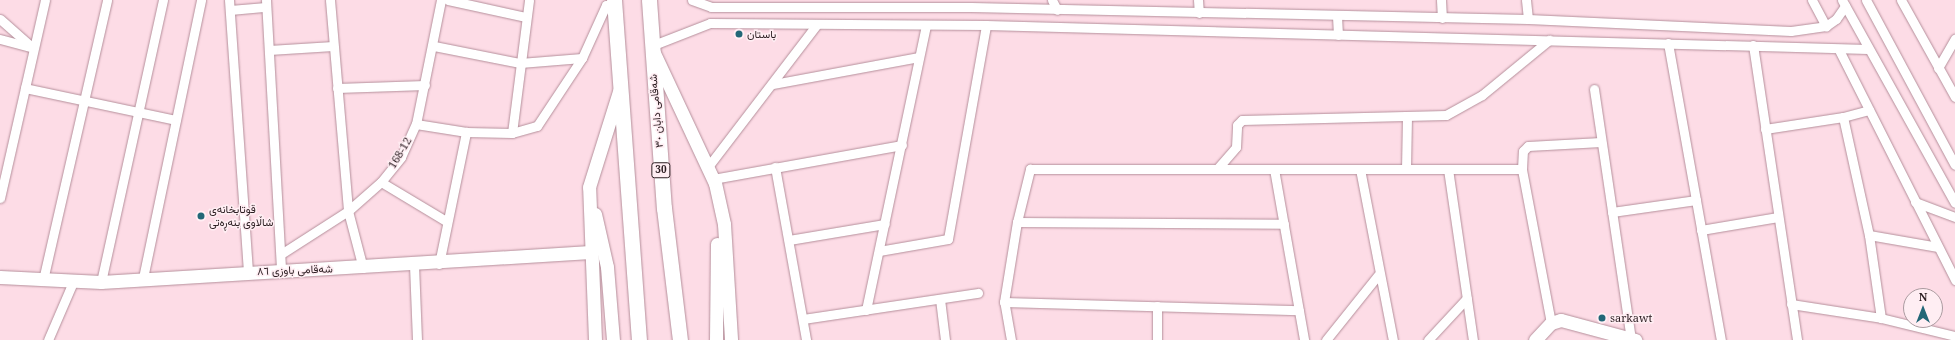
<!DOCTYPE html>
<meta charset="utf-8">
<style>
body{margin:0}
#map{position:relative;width:1955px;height:340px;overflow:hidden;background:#fddce6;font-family:"Noto Serif",Vazirmatn,serif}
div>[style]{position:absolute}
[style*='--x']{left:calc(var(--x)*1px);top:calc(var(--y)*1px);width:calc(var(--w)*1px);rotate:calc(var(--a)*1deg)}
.roads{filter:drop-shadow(0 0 1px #b58f9b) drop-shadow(0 0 1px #b58f9b)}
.street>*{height:9px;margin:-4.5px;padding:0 4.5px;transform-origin:4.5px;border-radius:4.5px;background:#fff}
.secondary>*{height:13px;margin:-6.5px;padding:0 6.5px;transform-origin:6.5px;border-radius:6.5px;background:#fff}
.primary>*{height:15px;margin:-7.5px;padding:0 7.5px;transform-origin:7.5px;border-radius:7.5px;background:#fff}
.dots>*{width:11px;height:11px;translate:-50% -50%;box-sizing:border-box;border:2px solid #ffeef3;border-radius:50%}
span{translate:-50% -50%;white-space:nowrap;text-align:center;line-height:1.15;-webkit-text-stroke:3px #ffeef3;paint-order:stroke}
.shield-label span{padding:1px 3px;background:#ffeef3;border:1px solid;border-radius:3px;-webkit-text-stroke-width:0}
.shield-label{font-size:10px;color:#2b1d21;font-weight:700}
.poi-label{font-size:11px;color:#2b1d21}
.left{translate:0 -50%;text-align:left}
.street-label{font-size:11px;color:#2b1d21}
.north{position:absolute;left:1903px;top:288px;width:40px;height:40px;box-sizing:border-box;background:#ffeef3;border:1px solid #aa9a9f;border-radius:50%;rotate:0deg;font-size:11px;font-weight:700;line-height:16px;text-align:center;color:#2b1d21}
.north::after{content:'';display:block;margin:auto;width:14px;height:18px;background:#226777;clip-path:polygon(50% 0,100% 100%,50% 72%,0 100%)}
</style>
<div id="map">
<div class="roads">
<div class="street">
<div style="--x:229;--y:0;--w:274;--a:86"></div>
<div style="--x:266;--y:0;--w:270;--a:86.8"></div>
<div style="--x:330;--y:0;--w:212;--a:85.1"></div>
<div style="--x:348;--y:211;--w:59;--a:75.3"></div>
<div style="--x:448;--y:0;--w:80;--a:12.3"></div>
<div style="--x:692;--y:0;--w:20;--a:20"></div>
<div style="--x:711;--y:7;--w:260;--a:0"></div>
<div style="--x:971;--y:7;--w:557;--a:1.23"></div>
<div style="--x:1528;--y:19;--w:263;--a:2.6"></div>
<div style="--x:1791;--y:31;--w:35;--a:-8"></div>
<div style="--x:1826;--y:26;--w:12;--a:-35"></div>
<div style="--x:1836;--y:19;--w:16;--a:-55"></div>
<div style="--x:1052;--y:0;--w:11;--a:63"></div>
<div style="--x:1198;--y:0;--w:13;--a:86"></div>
<div style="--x:1441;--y:0;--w:18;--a:87"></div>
<div style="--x:1526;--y:0;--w:19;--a:84"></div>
<div style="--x:1812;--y:0;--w:30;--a:62"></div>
<div style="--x:1842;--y:0;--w:232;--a:60.9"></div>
<div style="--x:1866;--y:0;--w:187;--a:61.7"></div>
<div style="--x:1901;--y:0;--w:111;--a:60.9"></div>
<div style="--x:230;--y:10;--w:36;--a:-5"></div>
<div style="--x:1337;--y:16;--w:19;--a:87"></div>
<div style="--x:0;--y:19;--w:44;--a:41.3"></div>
<div style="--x:0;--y:39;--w:31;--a:15"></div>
<div style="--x:1668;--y:43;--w:302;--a:79.9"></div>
<div style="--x:1753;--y:45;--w:298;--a:81.5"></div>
<div style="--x:434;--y:46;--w:88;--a:11.2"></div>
<div style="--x:520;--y:63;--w:62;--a:-4.6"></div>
<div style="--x:582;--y:58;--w:58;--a:-65.6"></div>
<div style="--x:606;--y:5;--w:8;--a:0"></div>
<div style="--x:651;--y:46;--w:63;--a:-21.3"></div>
<div style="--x:710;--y:23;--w:276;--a:0.4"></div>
<div style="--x:986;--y:25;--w:882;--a:1.56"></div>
<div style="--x:269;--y:50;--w:64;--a:-3.6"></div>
<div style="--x:1839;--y:50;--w:258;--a:63.2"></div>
<div style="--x:1938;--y:68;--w:34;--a:-60"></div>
<div style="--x:773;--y:84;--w:148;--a:-10.5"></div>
<div style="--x:25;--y:88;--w:154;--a:12"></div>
<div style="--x:337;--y:88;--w:88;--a:-2"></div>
<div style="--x:1594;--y:89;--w:253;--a:81.6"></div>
<div style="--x:1843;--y:117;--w:27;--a:-15"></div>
<div style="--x:416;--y:124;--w:51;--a:9.1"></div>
<div style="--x:466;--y:132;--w:46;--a:1.2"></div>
<div style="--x:512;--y:133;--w:26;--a:-16"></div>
<div style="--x:537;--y:126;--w:82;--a:-56.5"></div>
<div style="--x:1765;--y:129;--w:79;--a:-8.7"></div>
<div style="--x:1843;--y:117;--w:121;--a:77.6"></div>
<div style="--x:1869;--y:235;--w:84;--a:81.8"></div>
<div style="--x:512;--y:133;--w:134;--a:-82.7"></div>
<div style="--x:775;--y:167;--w:176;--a:79.8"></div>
<div style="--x:707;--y:168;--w:181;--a:-52.6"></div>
<div style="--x:1217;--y:169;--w:29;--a:-49"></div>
<div style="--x:1236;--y:147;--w:22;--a:-87"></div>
<div style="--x:1237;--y:125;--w:7;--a:-45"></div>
<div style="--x:1242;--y:120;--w:204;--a:-1.4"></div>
<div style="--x:1446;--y:115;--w:41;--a:-29.1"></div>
<div style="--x:1482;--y:95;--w:87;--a:-39.4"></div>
<div style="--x:1274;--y:169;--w:174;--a:80"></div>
<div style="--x:1360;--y:169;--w:174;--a:79.1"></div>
<div style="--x:1406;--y:169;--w:53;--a:-88.9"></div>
<div style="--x:1448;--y:169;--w:173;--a:81.7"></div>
<div style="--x:713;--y:179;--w:192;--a:-10.2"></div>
<div style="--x:381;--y:182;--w:76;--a:31"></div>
<div style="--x:0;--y:198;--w:203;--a:-77.2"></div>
<div style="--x:1915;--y:202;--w:43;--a:20.6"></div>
<div style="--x:1612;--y:212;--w:85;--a:-8.1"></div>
<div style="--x:1017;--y:222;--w:267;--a:0.4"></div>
<div style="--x:1701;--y:230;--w:78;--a:-9.6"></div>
<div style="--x:1869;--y:235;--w:70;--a:9.9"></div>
<div style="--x:789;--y:240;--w:97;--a:-9.5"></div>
<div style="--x:879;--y:251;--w:70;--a:-9.9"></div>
<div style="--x:948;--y:239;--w:217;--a:-79.9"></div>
<div style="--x:281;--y:254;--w:80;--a:-32.7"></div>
<div style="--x:348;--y:211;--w:44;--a:-41.3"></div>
<div style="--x:381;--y:182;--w:32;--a:-51"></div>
<div style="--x:401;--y:157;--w:36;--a:-66"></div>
<div style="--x:416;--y:124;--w:126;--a:-78.6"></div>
<div style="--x:439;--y:264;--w:135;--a:-78.4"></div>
<div style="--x:414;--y:265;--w:75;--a:87.7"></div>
<div style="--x:143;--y:278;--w:284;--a:-78.2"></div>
<div style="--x:43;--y:280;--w:287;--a:-77.1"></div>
<div style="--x:101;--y:282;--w:289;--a:-77.6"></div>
<div style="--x:940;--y:299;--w:41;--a:83"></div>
<div style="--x:1004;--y:302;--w:295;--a:1.6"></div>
<div style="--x:1791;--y:304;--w:91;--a:8.8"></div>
<div style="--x:1881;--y:318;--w:76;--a:13.7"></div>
<div style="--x:1157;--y:306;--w:34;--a:90"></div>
<div style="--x:866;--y:310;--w:291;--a:-78.1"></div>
<div style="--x:803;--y:319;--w:177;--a:-8.5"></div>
<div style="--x:1551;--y:323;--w:157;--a:-100.7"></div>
<div style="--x:1522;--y:169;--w:18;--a:-87"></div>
<div style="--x:1523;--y:151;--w:7;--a:-45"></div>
<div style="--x:1528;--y:146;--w:73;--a:-3.1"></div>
<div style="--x:48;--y:340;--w:63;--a:-66.7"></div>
<div style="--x:1011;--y:340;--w:39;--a:-100"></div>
<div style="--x:1004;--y:302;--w:81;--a:-80.8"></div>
<div style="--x:1017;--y:222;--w:55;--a:-76.2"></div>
<div style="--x:1030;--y:169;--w:492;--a:0"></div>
<div style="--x:1326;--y:340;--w:83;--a:-51.3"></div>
<div style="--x:1428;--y:340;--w:57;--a:-47.1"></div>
</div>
<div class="secondary">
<div style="--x:654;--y:53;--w:144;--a:64.9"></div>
<div style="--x:715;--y:183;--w:42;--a:77.6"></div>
<div style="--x:724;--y:224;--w:116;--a:86.5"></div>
<div style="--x:595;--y:214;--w:54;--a:77.2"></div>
<div style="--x:607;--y:267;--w:73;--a:85.3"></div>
<div style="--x:0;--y:277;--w:101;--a:2.8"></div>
<div style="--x:101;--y:282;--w:490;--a:-3.5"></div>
<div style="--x:595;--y:340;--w:153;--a:-92.2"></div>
<div style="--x:589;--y:187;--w:101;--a:-72.6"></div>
<div style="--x:716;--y:340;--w:96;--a:-89.4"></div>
<div style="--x:1535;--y:340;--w:23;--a:-47"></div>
<div style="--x:1551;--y:323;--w:10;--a:-17"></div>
<div style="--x:1561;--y:320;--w:77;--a:15.1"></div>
</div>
<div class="primary">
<div style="--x:614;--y:0;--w:341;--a:85.8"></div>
<div style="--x:649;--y:0;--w:209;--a:85.9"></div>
<div style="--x:664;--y:208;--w:133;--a:83.1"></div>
</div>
</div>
<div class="dots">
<div style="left:739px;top:34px;background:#226777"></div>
<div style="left:201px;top:216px;background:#226777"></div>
<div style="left:1602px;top:318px;background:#226777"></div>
</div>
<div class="shield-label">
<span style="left:661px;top:170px">30</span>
</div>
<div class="poi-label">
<span class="left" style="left:747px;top:34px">باستان</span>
<span class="left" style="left:209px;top:216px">قوتابخانەی<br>شاڵاوی بنەڕەتی</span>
<span class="left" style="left:1610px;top:318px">sarkawt</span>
</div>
<div class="street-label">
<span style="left:656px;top:111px;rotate:-95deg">شەقامی دابان ٣٠</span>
<span style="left:400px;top:153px;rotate:-59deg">168-12</span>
<span style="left:295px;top:270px;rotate:-2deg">شەقامی باوزی ٨٦</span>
</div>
<div class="north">N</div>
</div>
